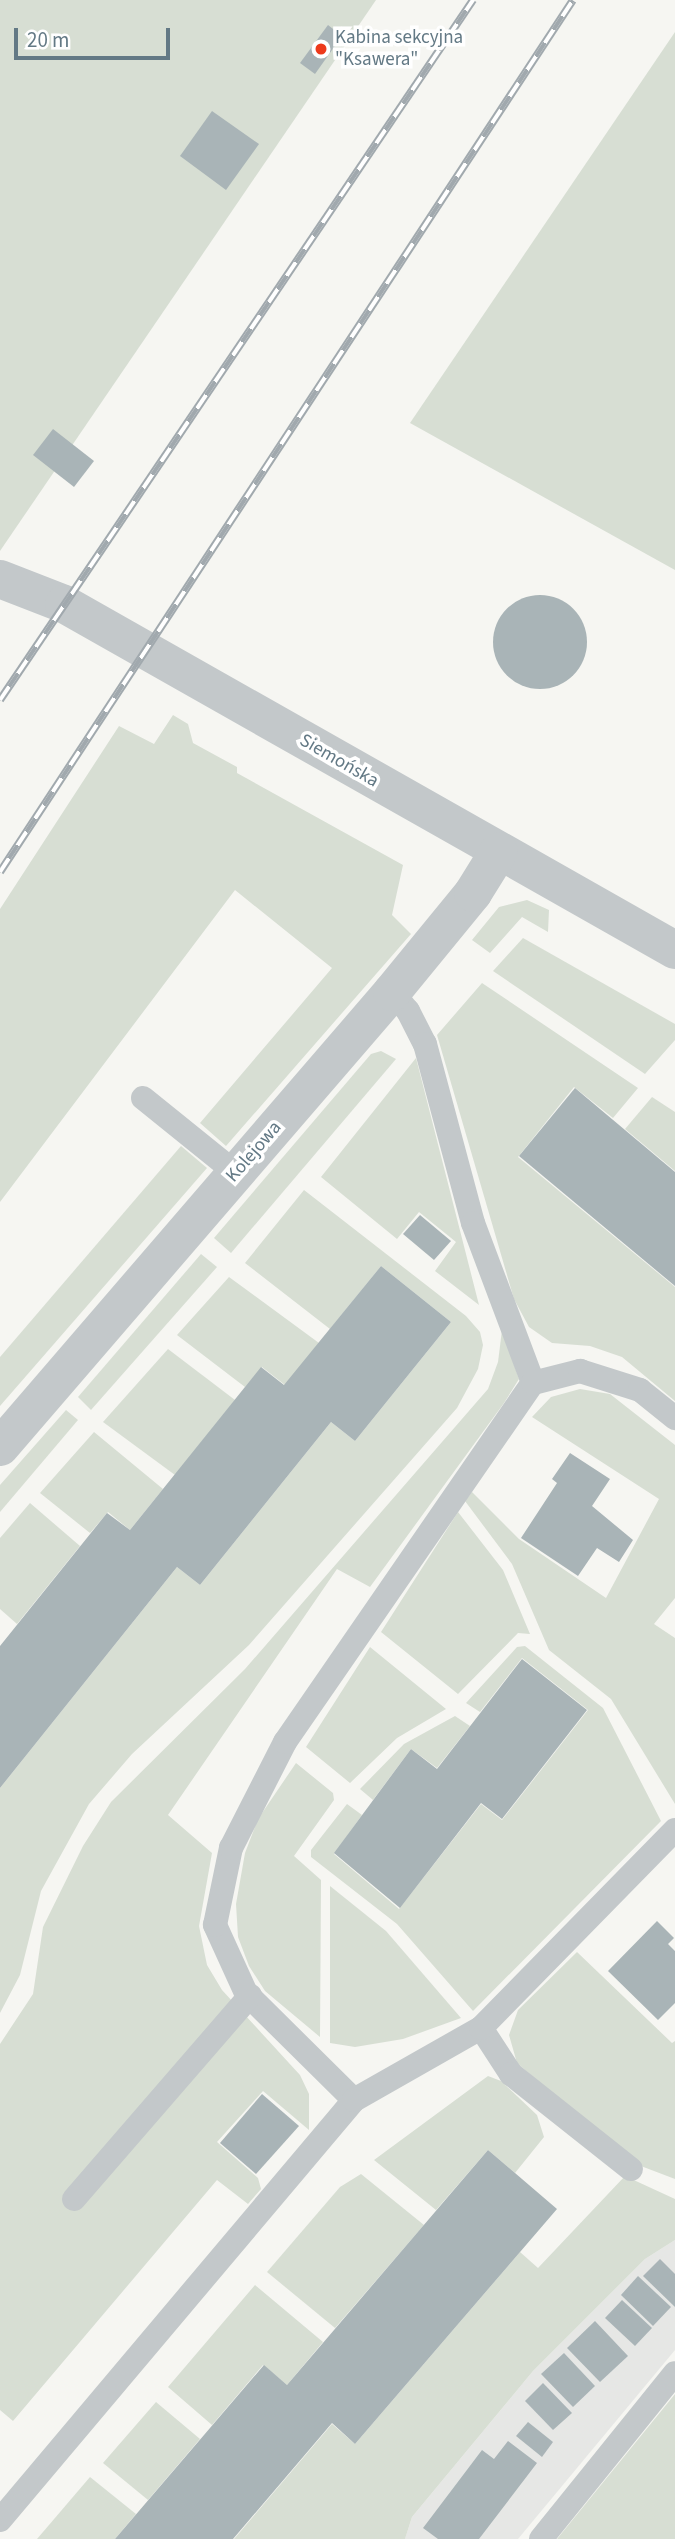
<!DOCTYPE html>
<meta charset="utf-8">
<style>
body{margin:0}
#map{position:relative;width:675px;height:2539px;overflow:hidden;background:#f6f6f2;font-family:"Source Sans 3",sans-serif}
div>[style]{position:absolute}
[style*='--x']{left:calc(var(--x)*1px);top:calc(var(--y)*1px);width:calc(var(--w)*1px);rotate:calc(var(--a)*1deg)}
.built>*{inset:0;background:#e6e7e5}
.green>*{inset:0;background:#d7ded3}
.building>*{inset:0;background:#a9b4b7}
.round{border-radius:50%}
.service>*{height:24px;margin:-12px;padding:0 12px;transform-origin:12px;border-radius:12px;background:#c3c8ca}
.minor>*{height:38px;margin:-19px;padding:0 19px;transform-origin:19px;border-radius:19px;background:#c3c8ca}
.rail>*{height:8px;margin-top:-4px;transform-origin:0;background:repeating-linear-gradient(90deg,#fff 0 16px,#a1a9ae 0 32px);box-sizing:border-box;border-block:2px solid #a1a9ae}
.dots>*{width:19px;height:19px;translate:-50% -50%;box-sizing:border-box;border:4px solid #fff;border-radius:50%}
span{translate:-50% -50%;white-space:nowrap;text-align:center;line-height:1.15;-webkit-text-stroke:7px #fff;paint-order:stroke}
.poi-label{font-size:19px;color:#637985}
.left{translate:0 -50%;text-align:left}
.street-label{font-size:19px;color:#637985}
.scale{position:absolute;left:14px;top:28px;width:156px;height:32px;box-sizing:border-box;border:4px solid #637985;border-top:0;padding-left:9px;font-size:21px;line-height:24px;white-space:nowrap;color:#637985;-webkit-text-stroke:5px #fff;paint-order:stroke}
</style>
<div id="map">
<div class="built">
<div style="clip-path:polygon(675px 2240px,675px 2350px,518px 2539px,405px 2539px,412px 2517px,533px 2371px,645px 2259px)"></div>
</div>
<div class="green">
<div style="clip-path:polygon(0 0,376px 0,0 551px)"></div>
<div style="clip-path:polygon(675px 32px,675px 570px,410px 423px)"></div>
<div style="clip-path:polygon(173px 715px,188px 724px,193px 743px,237px 767px,237px 773px,403px 865px,392px 915px,411px 934px,226px 1146px,200px 1123px,332px 968px,235px 890px,0 1202px,0 909px,119px 726px,154px 744px)"></div>
<div style="clip-path:polygon(527px 900px,549px 910px,548px 932px,522px 917px,490px 953px,472px 940px,499px 907px)"></div>
<div style="clip-path:polygon(523px 938px,675px 1024px,675px 1040px,645px 1074px,493px 971px)"></div>
<div style="clip-path:polygon(482px 983px,638px 1088px,613px 1118px,574px 1087px,518px 1157px,675px 1287px,675px 1401px,622px 1357px,590px 1346px,552px 1343px,529px 1327px,514px 1299px,437px 1035px)"></div>
<div style="clip-path:polygon(381px 1051px,396px 1059px,231px 1253px,214px 1238px,371px 1054px)"></div>
<div style="clip-path:polygon(416px 1058px,479px 1305px,435px 1271px,456px 1242px,419px 1212px,397px 1239px,321px 1177px)"></div>
<div style="clip-path:polygon(652px 1097px,675px 1112px,675px 1171px,625px 1129px)"></div>
<div style="clip-path:polygon(181px 1146px,207px 1168px,0 1406px,0 1357px)"></div>
<div style="clip-path:polygon(304px 1190px,466px 1316px,480px 1332px,483px 1345px,478px 1369px,457px 1408px,249px 1645px,132px 1754px,89px 1804px,41px 1891px,20px 1975px,0 2013px,0 1788px,177px 1567px,200px 1585px,331px 1422px,355px 1441px,451px 1322px,381px 1266px,330px 1329px,245px 1263px)"></div>
<div style="clip-path:polygon(201px 1254px,217px 1267px,91px 1410px,78px 1397px)"></div>
<div style="clip-path:polygon(229px 1277px,319px 1343px,285px 1385px,262px 1367px,245px 1387px,177px 1335px)"></div>
<div style="clip-path:polygon(502px 1330px,519px 1379px,504px 1403px,370px 1587px,337px 1569px,168px 1815px,212px 1853px,199px 1926px,207px 1965px,222px 1990px,300px 2075px,309px 2094px,309px 2130px,263px 2091px,217px 2142px,258px 2178px,261px 2189px,248px 2204px,217px 2180px,13px 2421px,0 2410px,0 2044px,33px 1994px,43px 1927px,83px 1846px,111px 1802px,245px 1669px,488px 1389px,498px 1362px)"></div>
<div style="clip-path:polygon(168px 1349px,235px 1400px,175px 1475px,103px 1422px)"></div>
<div style="clip-path:polygon(580px 1389px,610px 1394px,675px 1445px,675px 1598px,654px 1624px,675px 1638px,675px 1804px,611px 1699px,549px 1650px,512px 1564px,465px 1501px,472px 1492px,519px 1539px,606px 1598px,659px 1499px,532px 1417px,551px 1397px)"></div>
<div style="clip-path:polygon(66px 1410px,78px 1420px,0 1512px,0 1485px)"></div>
<div style="clip-path:polygon(94px 1432px,163px 1489px,130px 1530px,108px 1512px,90px 1533px,40px 1493px)"></div>
<div style="clip-path:polygon(30px 1503px,80px 1546px,17px 1624px,0 1609px,0 1538px)"></div>
<div style="clip-path:polygon(458px 1512px,503px 1570px,530px 1634px,518px 1633px,458px 1694px,381px 1632px)"></div>
<div style="clip-path:polygon(525px 1646px,603px 1708px,661px 1821px,473px 2011px,397px 1924px,311px 1857px,311px 1850px,347px 1804px,362px 1815px,334px 1854px,399px 1909px,481px 1804px,502px 1820px,588px 1710px,522px 1658px,480px 1712px,466px 1703px,517px 1647px)"></div>
<div style="clip-path:polygon(370px 1647px,446px 1709px,397px 1738px,350px 1783px,306px 1747px)"></div>
<div style="clip-path:polygon(455px 1716px,470px 1726px,437px 1768px,411px 1749px,373px 1800px,360px 1789px,404px 1744px)"></div>
<div style="clip-path:polygon(296px 1763px,333px 1793px,334px 1800px,294px 1856px,321px 1880px,320px 2037px,265px 1991px,249px 1966px,238px 1937px,236px 1904px,245px 1853px,258px 1819px)"></div>
<div style="clip-path:polygon(330px 1886px,386px 1931px,461px 2018px,403px 2039px,355px 2047px,330px 2043px)"></div>
<div style="clip-path:polygon(577px 1952px,672px 2043px,675px 2041px,675px 2179px,633px 2163px,517px 2063px,509px 2035px,518px 2010px)"></div>
<div style="clip-path:polygon(488px 2076px,501px 2081px,537px 2115px,544px 2137px,515px 2173px,488px 2150px,436px 2210px,374px 2160px)"></div>
<div style="clip-path:polygon(361px 2174px,424px 2225px,335px 2328px,267px 2272px,340px 2187px)"></div>
<div style="clip-path:polygon(625px 2176px,675px 2199px,675px 2240px,645px 2259px,533px 2371px,412px 2517px,405px 2539px,234px 2539px,332px 2424px,355px 2444px,520px 2252px,538px 2268px)"></div>
<div style="clip-path:polygon(255px 2285px,323px 2342px,287px 2385px,263px 2365px,212px 2425px,168px 2387px)"></div>
<div style="clip-path:polygon(675px 2394px,675px 2539px,557px 2539px)"></div>
<div style="clip-path:polygon(156px 2402px,200px 2439px,148px 2500px,103px 2463px)"></div>
<div style="clip-path:polygon(90px 2477px,136px 2514px,115px 2539px,37px 2539px)"></div>
</div>
<div class="building">
<div style="clip-path:polygon(328px 25px,342px 36px,315px 74px,300px 63px)"></div>
<div style="clip-path:polygon(212px 111px,259px 144px,226px 190px,180px 156px)"></div>
<div style="clip-path:polygon(53px 429px,94px 461px,74px 487px,33px 455px)"></div>
<div class="round" style="left:493px;top:595px;width:94px;height:94px"></div>
<div style="clip-path:polygon(575px 1088px,675px 1172px,675px 1286px,519px 1156px)"></div>
<div style="clip-path:polygon(420px 1215px,451px 1241px,434px 1260px,403px 1234px)"></div>
<div style="clip-path:polygon(381px 1266px,451px 1322px,355px 1441px,331px 1422px,200px 1585px,177px 1567px,0 1788px,0 1646px,107px 1513px,130px 1530px,261px 1367px,284px 1385px)"></div>
<div style="clip-path:polygon(570px 1453px,610px 1479px,592px 1506px,633px 1540px,619px 1562px,597px 1548px,578px 1576px,521px 1538px,557px 1483px,552px 1479px)"></div>
<div style="clip-path:polygon(522px 1659px,587px 1710px,502px 1819px,481px 1803px,400px 1908px,334px 1853px,411px 1749px,437px 1769px)"></div>
<div style="clip-path:polygon(657px 1921px,674px 1938px,668px 1944px,675px 1951px,675px 2003px,658px 2020px,608px 1971px)"></div>
<div style="clip-path:polygon(262px 2094px,299px 2126px,256px 2174px,220px 2143px)"></div>
<div style="clip-path:polygon(488px 2150px,557px 2209px,355px 2444px,332px 2423px,233px 2539px,115px 2539px,264px 2365px,287px 2385px)"></div>
<div style="clip-path:polygon(660px 2259px,675px 2274px,675px 2307px,643px 2276px)"></div>
<div style="clip-path:polygon(638px 2276px,671px 2307px,653px 2326px,621px 2295px)"></div>
<div style="clip-path:polygon(622px 2300px,652px 2328px,635px 2346px,605px 2318px)"></div>
<div style="clip-path:polygon(595px 2321px,628px 2356px,600px 2382px,567px 2348px)"></div>
<div style="clip-path:polygon(564px 2353px,595px 2386px,573px 2407px,541px 2374px)"></div>
<div style="clip-path:polygon(543px 2383px,572px 2413px,553px 2430px,525px 2401px)"></div>
<div style="clip-path:polygon(528px 2422px,553px 2442px,542px 2457px,516px 2436px)"></div>
<div style="clip-path:polygon(508px 2441px,537px 2463px,479px 2539px,438px 2539px,423px 2528px,482px 2450px,494px 2459px)"></div>
</div>
<div class="service">
<div style="--x:392;--y:992;--w:25;--a:50"></div>
<div style="--x:408;--y:1011;--w:37;--a:63"></div>
<div style="--x:425;--y:1044;--w:185;--a:75"></div>
<div style="--x:473;--y:1223;--w:171;--a:69.4"></div>
<div style="--x:143;--y:1098;--w:119;--a:38.9"></div>
<div style="--x:481;--y:2028;--w:55;--a:56.9"></div>
<div style="--x:511;--y:2074;--w:153;--a:38.4"></div>
<div style="--x:354;--y:2100;--w:152;--a:-135.3"></div>
<div style="--x:246;--y:1993;--w:75;--a:-114.5"></div>
<div style="--x:215;--y:1925;--w:79;--a:-78.3"></div>
<div style="--x:231;--y:1848;--w:119;--a:-63"></div>
<div style="--x:285;--y:1742;--w:436;--a:-55.4"></div>
<div style="--x:533;--y:1383;--w:49;--a:-14.3"></div>
<div style="--x:580;--y:1371;--w:63;--a:17.6"></div>
<div style="--x:640;--y:1390;--w:45;--a:38.7"></div>
<div style="--x:74;--y:2199;--w:269;--a:-49.1"></div>
<div style="--x:0;--y:2520;--w:549;--a:-49.87"></div>
<div style="--x:354;--y:2100;--w:146;--a:-29.6"></div>
<div style="--x:481;--y:2028;--w:277;--a:-45.6"></div>
<div style="--x:541;--y:2539;--w:213;--a:-51.1"></div>
</div>
<div class="minor">
<div style="--x:0;--y:579;--w:69;--a:21.3"></div>
<div style="--x:64;--y:604;--w:702;--a:29.52"></div>
<div style="--x:0;--y:1447;--w:601;--a:-49.25"></div>
<div style="--x:392;--y:992;--w:128;--a:-50.7"></div>
<div style="--x:473;--y:893;--w:49;--a:-58.2"></div>
</div>
<div class="rail">
<div style="--x:0;--y:700;--w:845;--a:-55.95"></div>
<div style="--x:0;--y:872;--w:1043;--a:-56.69"></div>
</div>
<div class="dots">
<div style="left:321px;top:49px;background:#ed3a1b"></div>
</div>
<div class="poi-label">
<span class="left" style="left:335px;top:49px">Kabina sekcyjna<br>"Ksawera"</span>
</div>
<div class="street-label">
<span style="left:339px;top:761px;rotate:30deg">Siemońska</span>
<span style="left:254px;top:1152px;rotate:-49deg">Kolejowa</span>
</div>
<div class="scale">20 m</div>
</div>
